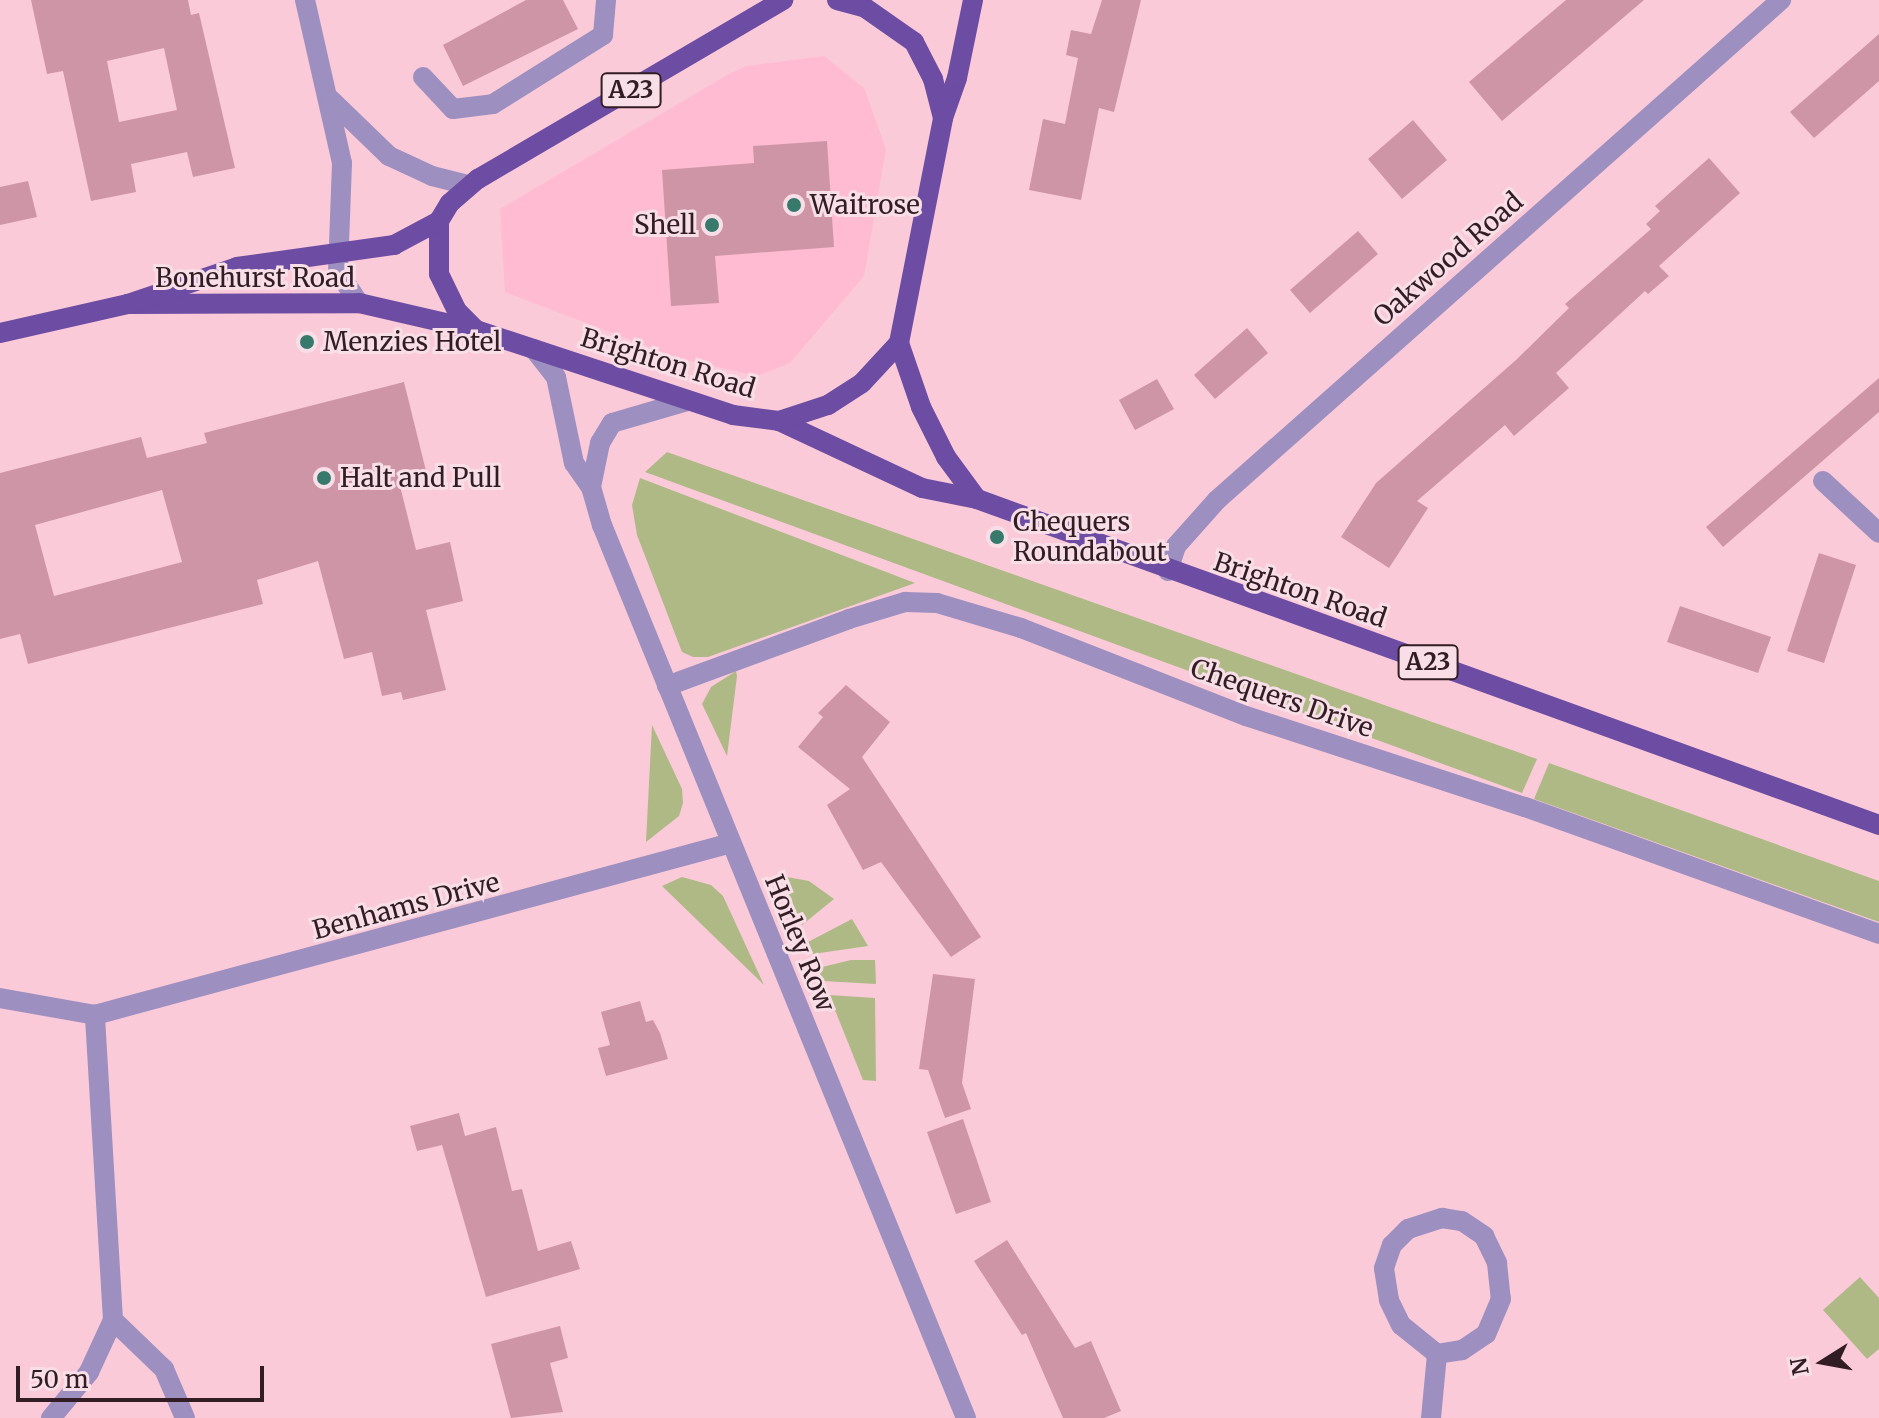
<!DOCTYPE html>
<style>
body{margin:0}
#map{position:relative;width:1879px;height:1418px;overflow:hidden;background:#fbcad9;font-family:Merriweather,serif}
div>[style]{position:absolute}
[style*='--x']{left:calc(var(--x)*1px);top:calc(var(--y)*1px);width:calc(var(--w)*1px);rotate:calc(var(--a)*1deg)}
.built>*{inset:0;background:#febbd1}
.green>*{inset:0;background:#aeb986}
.building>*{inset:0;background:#ce95a7}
.minor>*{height:20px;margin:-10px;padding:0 10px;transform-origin:10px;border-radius:10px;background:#9d8fbf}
.major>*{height:20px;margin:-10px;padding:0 10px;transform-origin:10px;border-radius:10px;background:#6c4da3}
.dots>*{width:22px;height:22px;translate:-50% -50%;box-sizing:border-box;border:4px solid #f8dfe7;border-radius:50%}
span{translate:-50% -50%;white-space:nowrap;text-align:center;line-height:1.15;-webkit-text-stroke:6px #f8dfe7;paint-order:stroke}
.shield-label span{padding:2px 6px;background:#f8dfe7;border:2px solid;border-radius:6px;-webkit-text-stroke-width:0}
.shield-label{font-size:24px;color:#331d24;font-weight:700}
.poi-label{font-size:26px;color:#331d24}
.left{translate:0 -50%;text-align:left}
.right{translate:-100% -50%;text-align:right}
.street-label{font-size:26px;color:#331d24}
.north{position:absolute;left:1783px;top:1322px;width:80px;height:80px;-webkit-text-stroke:6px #f8dfe7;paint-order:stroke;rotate:259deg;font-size:22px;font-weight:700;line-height:32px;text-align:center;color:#331d24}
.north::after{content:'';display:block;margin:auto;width:28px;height:36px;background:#331d24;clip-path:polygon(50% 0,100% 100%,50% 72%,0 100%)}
.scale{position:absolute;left:16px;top:1366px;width:248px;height:36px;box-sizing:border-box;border:4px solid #331d24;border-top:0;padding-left:10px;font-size:24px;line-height:28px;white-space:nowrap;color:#331d24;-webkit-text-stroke:6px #f8dfe7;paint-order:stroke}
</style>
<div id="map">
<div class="built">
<div style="clip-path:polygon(824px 56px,864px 88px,886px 149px,864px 276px,790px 363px,757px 376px,678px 358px,505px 292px,500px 209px,729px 74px,747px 66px)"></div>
</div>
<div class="green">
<div style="clip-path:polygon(667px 452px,950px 552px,1537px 759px,1522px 793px,645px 472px)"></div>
<div style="clip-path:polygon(640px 478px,915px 583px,708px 657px,693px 657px,682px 652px,637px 535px,632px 505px)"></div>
<div style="clip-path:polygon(736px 671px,737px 676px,727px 756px,702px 704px,711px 687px)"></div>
<div style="clip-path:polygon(652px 725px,682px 789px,683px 803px,679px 816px,646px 842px)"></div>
<div style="clip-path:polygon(1549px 763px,1879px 881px,1879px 922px,1534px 799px)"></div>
<div style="clip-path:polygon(781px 876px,809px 881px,834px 899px,802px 925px)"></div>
<div style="clip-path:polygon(682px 877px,711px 885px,723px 896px,764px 985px,662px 886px)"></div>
<div style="clip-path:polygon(852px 919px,868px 946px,813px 954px,808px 942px)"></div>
<div style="clip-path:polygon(851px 960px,875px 960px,876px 984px,823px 981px,818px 968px)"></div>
<div style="clip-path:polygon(829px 995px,875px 998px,876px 1081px,863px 1080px)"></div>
<div style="clip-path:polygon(1860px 1277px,1879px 1298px,1879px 1349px,1867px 1359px,1823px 1310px)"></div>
</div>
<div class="building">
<div style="clip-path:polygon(evenodd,31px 0,188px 0,191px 15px,199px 13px,235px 168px,193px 177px,187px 152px,131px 164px,136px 192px,91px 201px,63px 71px,47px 74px,31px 0,164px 48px,177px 110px,119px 122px,107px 61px,164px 48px)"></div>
<div style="clip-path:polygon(526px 0,563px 0,578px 29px,463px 86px,443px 45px)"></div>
<div style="clip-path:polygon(1102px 0,1141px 0,1114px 112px,1099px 108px,1081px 200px,1029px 190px,1043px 119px,1065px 124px,1078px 58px,1066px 55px,1071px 30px,1091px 34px)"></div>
<div style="clip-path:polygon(1566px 0,1644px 0,1502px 121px,1469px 82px)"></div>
<div style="clip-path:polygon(1879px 34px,1879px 81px,1814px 138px,1790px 112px)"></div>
<div style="clip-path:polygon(1413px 120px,1447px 160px,1402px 199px,1368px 159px)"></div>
<div style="clip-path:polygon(827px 141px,834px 247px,715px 256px,719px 303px,671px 306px,662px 170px,754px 163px,753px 146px)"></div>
<div style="clip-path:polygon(1709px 158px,1740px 193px,1659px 266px,1669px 276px,1648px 294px,1645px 291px,1556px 373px,1569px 388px,1514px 436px,1505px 425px,1417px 501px,1428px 508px,1389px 568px,1341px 537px,1376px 483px,1516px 360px,1569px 308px,1565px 304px,1651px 229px,1646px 224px,1660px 211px,1655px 206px)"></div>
<div style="clip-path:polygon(28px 181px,37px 217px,0 225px,0 187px)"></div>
<div style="clip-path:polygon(1358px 231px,1378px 254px,1310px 313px,1290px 290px)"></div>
<div style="clip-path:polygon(1247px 328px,1268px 353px,1215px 399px,1194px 375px)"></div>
<div style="clip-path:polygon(1879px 378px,1879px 412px,1723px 547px,1706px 527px)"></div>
<div style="clip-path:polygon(1157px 379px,1174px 409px,1135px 430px,1119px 400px)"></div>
<div style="clip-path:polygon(evenodd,404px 382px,427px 475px,399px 482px,416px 550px,450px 542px,463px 601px,426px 610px,446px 690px,403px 700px,401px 692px,382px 696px,372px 652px,344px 659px,318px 561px,257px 580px,263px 604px,28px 664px,20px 634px,0 639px,0 473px,141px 437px,147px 458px,207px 443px,204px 433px,404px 382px,162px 490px,182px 562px,54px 596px,35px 525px,162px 490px)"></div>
<div style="clip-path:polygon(1819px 553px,1856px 565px,1824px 663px,1787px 651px)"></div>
<div style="clip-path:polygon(1680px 606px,1771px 637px,1758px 673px,1667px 642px)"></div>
<div style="clip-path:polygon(846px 685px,890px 722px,862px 757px,981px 937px,951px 957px,881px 862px,863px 870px,827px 805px,850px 789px,798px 747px,823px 717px,818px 713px)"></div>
<div style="clip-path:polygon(933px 974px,975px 979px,962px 1083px,971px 1109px,945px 1118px,928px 1070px,919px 1069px)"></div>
<div style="clip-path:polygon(640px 1001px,646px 1022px,653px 1020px,660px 1033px,668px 1059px,606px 1076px,598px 1048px,610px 1045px,601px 1012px)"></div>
<div style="clip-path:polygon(459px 1113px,465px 1136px,496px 1127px,512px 1191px,522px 1189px,538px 1251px,571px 1241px,580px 1269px,486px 1297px,442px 1145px,417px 1151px,410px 1126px)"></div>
<div style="clip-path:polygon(963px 1119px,991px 1202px,956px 1214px,927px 1132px)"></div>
<div style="clip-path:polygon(1007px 1240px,1075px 1348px,1091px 1341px,1121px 1411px,1104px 1418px,1063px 1418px,1026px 1333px,1022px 1335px,974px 1261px)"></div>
<div style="clip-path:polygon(560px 1326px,568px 1358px,550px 1363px,563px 1412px,511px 1418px,491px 1344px)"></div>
</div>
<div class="minor">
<div style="--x:305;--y:0;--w:167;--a:77.2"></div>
<div style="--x:342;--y:163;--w:109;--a:92.1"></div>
<div style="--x:338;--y:272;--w:37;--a:56"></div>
<div style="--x:423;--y:77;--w:44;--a:46.8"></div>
<div style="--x:453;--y:109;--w:40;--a:-7.1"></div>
<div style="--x:493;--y:104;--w:130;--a:-32.1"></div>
<div style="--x:603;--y:35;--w:35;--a:-85"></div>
<div style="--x:330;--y:99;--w:82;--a:44"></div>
<div style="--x:389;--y:156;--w:47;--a:24.9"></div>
<div style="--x:432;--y:176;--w:38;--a:14"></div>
<div style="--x:534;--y:349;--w:36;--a:52"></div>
<div style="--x:556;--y:377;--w:88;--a:78.2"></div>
<div style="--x:574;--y:463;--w:29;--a:55"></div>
<div style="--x:591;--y:487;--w:40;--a:74"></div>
<div style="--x:602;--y:525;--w:964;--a:67.82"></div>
<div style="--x:1823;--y:481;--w:76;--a:42.9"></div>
<div style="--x:591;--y:487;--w:45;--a:-78.4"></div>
<div style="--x:600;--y:443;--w:23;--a:-59"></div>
<div style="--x:612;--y:423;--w:78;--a:-16.3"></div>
<div style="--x:1168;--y:571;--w:26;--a:-72"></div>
<div style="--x:1176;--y:546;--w:62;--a:-48.3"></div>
<div style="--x:1217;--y:500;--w:754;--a:-41.56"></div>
<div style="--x:667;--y:686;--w:194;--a:-20.2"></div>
<div style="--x:849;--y:619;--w:59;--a:-16.9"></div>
<div style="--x:905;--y:602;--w:32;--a:2"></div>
<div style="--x:937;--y:603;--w:88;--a:16.6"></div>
<div style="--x:1021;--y:628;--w:242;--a:21.4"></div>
<div style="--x:1246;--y:716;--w:293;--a:18.1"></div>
<div style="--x:1525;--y:807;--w:376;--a:19.7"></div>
<div style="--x:0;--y:998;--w:97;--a:10.1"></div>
<div style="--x:95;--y:1015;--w:659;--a:-15.13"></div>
<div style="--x:113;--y:1320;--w:71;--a:43.9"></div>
<div style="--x:164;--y:1369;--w:53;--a:66.8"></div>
<div style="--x:51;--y:1418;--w:60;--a:-50.4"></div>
<div style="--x:89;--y:1372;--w:57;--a:-65.2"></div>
<div style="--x:113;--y:1320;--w:306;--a:-93.4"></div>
<div style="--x:1431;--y:1418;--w:64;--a:-84.6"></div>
<div style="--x:1437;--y:1354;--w:46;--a:-141.1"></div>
<div style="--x:1401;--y:1325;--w:28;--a:-116"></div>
<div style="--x:1389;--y:1300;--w:32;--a:-99"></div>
<div style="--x:1384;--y:1268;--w:24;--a:-71"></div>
<div style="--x:1392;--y:1245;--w:23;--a:-45"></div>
<div style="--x:1408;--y:1229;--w:36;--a:-18"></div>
<div style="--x:1442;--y:1218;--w:20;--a:9"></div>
<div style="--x:1462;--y:1221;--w:27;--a:34"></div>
<div style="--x:1484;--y:1236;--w:30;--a:64"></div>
<div style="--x:1497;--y:1263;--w:36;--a:84"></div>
<div style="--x:1501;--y:1299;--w:38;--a:113"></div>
<div style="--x:1486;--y:1334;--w:29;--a:146"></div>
<div style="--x:1462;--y:1350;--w:25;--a:171"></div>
</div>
<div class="major">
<div style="--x:837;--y:0;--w:28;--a:15"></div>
<div style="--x:864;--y:7;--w:61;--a:35"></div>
<div style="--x:914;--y:42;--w:42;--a:62.8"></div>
<div style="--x:933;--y:79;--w:40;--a:75.6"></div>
<div style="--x:128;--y:304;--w:231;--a:-0.2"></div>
<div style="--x:359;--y:303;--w:120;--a:13"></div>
<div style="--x:476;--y:330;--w:271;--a:18.3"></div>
<div style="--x:733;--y:415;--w:46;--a:7.4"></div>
<div style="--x:779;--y:421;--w:158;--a:25.1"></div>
<div style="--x:922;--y:488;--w:56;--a:11.3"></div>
<div style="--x:977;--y:499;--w:959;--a:19.87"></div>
<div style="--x:476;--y:330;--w:27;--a:-135"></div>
<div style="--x:457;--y:311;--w:41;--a:-115.9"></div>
<div style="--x:439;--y:274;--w:53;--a:-90"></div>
<div style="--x:439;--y:221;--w:21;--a:-59"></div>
<div style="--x:450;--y:203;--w:37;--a:-41"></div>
<div style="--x:478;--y:179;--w:354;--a:-30.4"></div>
<div style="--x:0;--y:333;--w:131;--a:-12.8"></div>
<div style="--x:128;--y:304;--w:115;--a:-18.7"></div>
<div style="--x:237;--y:267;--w:159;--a:-8"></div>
<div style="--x:394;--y:245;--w:51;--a:-28.1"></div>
<div style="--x:899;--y:343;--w:68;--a:71"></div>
<div style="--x:921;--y:407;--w:56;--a:63.4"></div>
<div style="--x:946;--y:457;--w:52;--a:53.6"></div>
<div style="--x:779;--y:421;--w:52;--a:-18.1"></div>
<div style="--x:828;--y:405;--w:40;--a:-32.9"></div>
<div style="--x:862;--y:383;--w:54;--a:-47.2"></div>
<div style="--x:899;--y:343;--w:229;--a:-78.9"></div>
<div style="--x:943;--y:118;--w:42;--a:-70.7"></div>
<div style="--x:957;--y:78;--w:80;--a:-78.4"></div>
</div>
<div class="dots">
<div style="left:794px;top:205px;background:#377a6c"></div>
<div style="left:712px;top:225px;background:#377a6c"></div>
<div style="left:307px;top:342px;background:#377a6c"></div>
<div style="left:324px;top:478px;background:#377a6c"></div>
<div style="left:997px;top:537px;background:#377a6c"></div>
</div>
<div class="shield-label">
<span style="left:631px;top:90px">A23</span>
<span style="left:1428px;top:662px">A23</span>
</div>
<div class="poi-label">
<span class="left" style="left:810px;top:205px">Waitrose</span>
<span class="right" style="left:696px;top:225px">Shell</span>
<span class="left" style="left:323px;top:342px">Menzies Hotel</span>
<span class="left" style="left:340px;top:478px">Halt and Pull</span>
<span class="left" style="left:1013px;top:537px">Chequers<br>Roundabout</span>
</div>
<div class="street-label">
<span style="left:1448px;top:259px;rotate:-41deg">Oakwood Road</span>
<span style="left:255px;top:278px">Bonehurst Road</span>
<span style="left:668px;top:363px;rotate:17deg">Brighton Road</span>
<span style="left:1300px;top:590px;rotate:19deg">Brighton Road</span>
<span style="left:1282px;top:698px;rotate:19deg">Chequers Drive</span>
<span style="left:406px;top:906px;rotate:-15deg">Benhams Drive</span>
<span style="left:800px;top:943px;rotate:68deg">Horley Row</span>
</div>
<div class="north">N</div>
<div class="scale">50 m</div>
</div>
